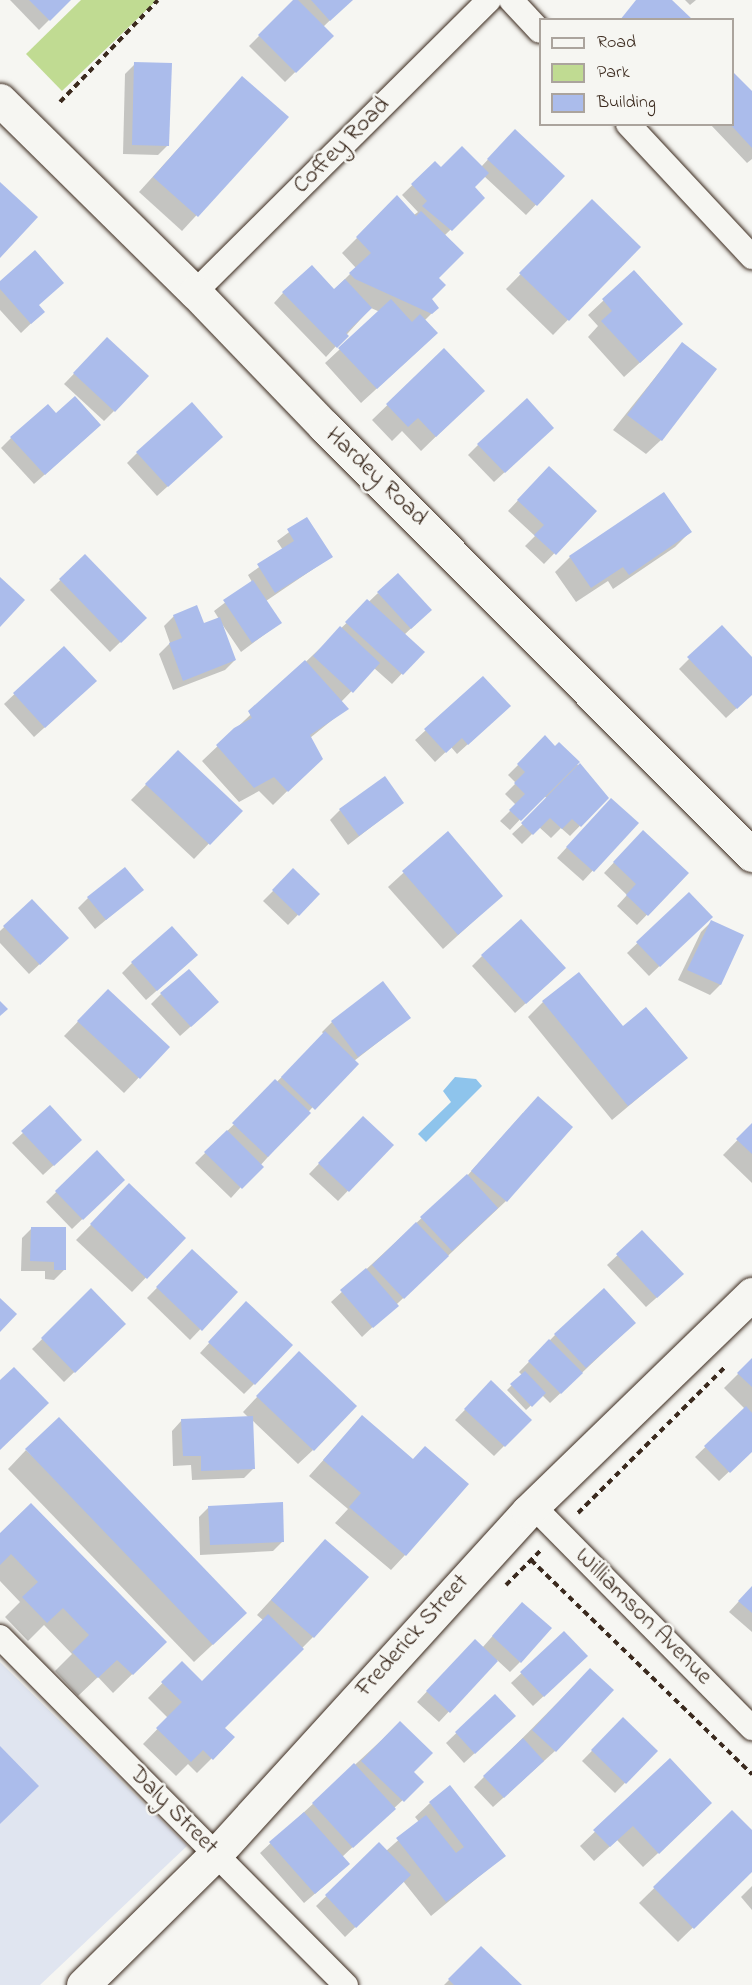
<!DOCTYPE html>
<style>
body{margin:0}
#map{position:relative;width:752px;height:1985px;overflow:hidden;background:#f6f6f2;font-family:"Indie Flower",sans-serif}
div>[style]{position:absolute}
[style*='--x']{left:calc(var(--x)*1px);top:calc(var(--y)*1px);width:calc(var(--w)*1px);rotate:calc(var(--a)*1deg)}
.built>*{inset:0;background:#e0e5f0}
.green>*{inset:0;background:#c0db92}
.water>*{inset:0;background:#8ec4ec}
.shadow>*{inset:0;background:#0003}
.building>*{inset:0;background:#abbceb}
.path>*{height:4px;margin-top:-2px;transform-origin:0;background:repeating-linear-gradient(90deg,#3b2a1e 0 6px,transparent 0 10.5px)}
.roads{filter:drop-shadow(0 0 2px #3b2a1e) drop-shadow(0 0 2px #3b2a1e)}
.street>*{height:24px;margin:-12px;padding:0 12px;transform-origin:12px;border-radius:12px;background:#f6f6f2}
.secondary>*{height:33px;margin:-16.5px;padding:0 16.5px;transform-origin:16.5px;border-radius:16.5px;background:#f6f6f2}
span{translate:-50% -50%;white-space:nowrap;text-align:center;line-height:1.15;-webkit-text-stroke:5px #f6f6f2;paint-order:stroke}
.street-label{font-size:24px;color:#3b2a1e}
.legend{position:absolute;left:539px;top:18px;width:195px;height:108px;box-sizing:border-box;background:#f6f6f2;border:2px solid #aba49d;margin:0;padding:8px 10px;list-style:none;font-size:18px;color:#3b2a1e}
.legend li{display:flex;align-items:center;gap:12px;height:30px}
.legend b{width:30px;border:2px solid #aba49d}
</style>
<div id="map">
<div class="built">
<div style="clip-path:polygon(0 1662px,187px 1846px,40px 1985px,0 1985px)"></div>
</div>
<div class="green">
<div style="clip-path:polygon(81px 0,157px 0,62px 91px,26px 54px)"></div>
</div>
<div class="water">
<div style="clip-path:polygon(455px 1077px,476px 1079px,482px 1086px,426px 1142px,418px 1134px,451px 1102px,443px 1091px)"></div>
</div>
<div class="shadow">
<div style="clip-path:polygon(10px 0,69px 0,39px 30px)"></div>
<div style="clip-path:polygon(295px 0,351px 0,323px 27px,332px 36px,285px 82px,249px 46px)"></div>
<div style="clip-path:polygon(685px 0,696px 0,690px 5px)"></div>
<div style="clip-path:polygon(135px 64px,168px 145px,158px 155px,123px 154px,125px 74px)"></div>
<div style="clip-path:polygon(242px 78px,286px 118px,182px 231px,139px 192px)"></div>
<div style="clip-path:polygon(752px 94px,752px 159px,747px 163px,710px 124px,732px 124px)"></div>
<div style="clip-path:polygon(505px 141px,563px 176px,526px 215px,484px 176px,473px 187px,483px 198px,444px 236px,430px 299px,437px 308px,424px 321px,421px 348px,361px 403px,325px 363px,380px 312px,371px 308px,326px 357px,274px 303px,283px 293px,334px 290px,356px 268px,342px 253px,397px 198px,414px 215px,418px 212px,402px 195px,435px 163px,441px 169px,481px 167px)"></div>
<div style="clip-path:polygon(592px 201px,639px 247px,553px 335px,506px 289px)"></div>
<div style="clip-path:polygon(634px 272px,667px 338px,624px 377px,588px 337px,598px 326px,588px 315px)"></div>
<div style="clip-path:polygon(0 283px,43px 312px,21px 333px,0 310px)"></div>
<div style="clip-path:polygon(682px 344px,661px 440px,646px 454px,613px 430px)"></div>
<div style="clip-path:polygon(98px 349px,114px 411px,104px 421px,64px 384px)"></div>
<div style="clip-path:polygon(444px 350px,483px 391px,421px 451px,402px 431px,392px 441px,372px 420px)"></div>
<div style="clip-path:polygon(89px 435px,34px 484px,1px 448px,11px 438px)"></div>
<div style="clip-path:polygon(542px 438px,494px 482px,468px 455px,478px 445px)"></div>
<div style="clip-path:polygon(211px 447px,157px 496px,127px 463px,137px 453px)"></div>
<div style="clip-path:polygon(539px 478px,595px 511px,544px 564px,525px 546px,535px 536px,508px 511px)"></div>
<div style="clip-path:polygon(307px 519px,331px 557px,266px 601px,280px 623px,241px 652px,222px 624px,235px 660px,225px 670px,173px 690px,159px 654px,170px 643px,164px 626px,174px 616px,203px 625px,219px 619px,214px 611px,252px 582px,248px 575px,283px 550px,277px 541px)"></div>
<div style="clip-path:polygon(690px 532px,675px 547px,613px 589px,608px 581px,576px 602px,555px 572px,570px 557px)"></div>
<div style="clip-path:polygon(85px 556px,145px 618px,110px 652px,50px 590px)"></div>
<div style="clip-path:polygon(378px 593px,420px 620px,404px 635px,422px 652px,392px 684px,374px 668px,341px 702px,347px 708px,310px 738px,321px 758px,273px 805px,259px 791px,239px 802px,202px 761px)"></div>
<div style="clip-path:polygon(721px 627px,752px 660px,752px 694px,726px 718px,679px 669px)"></div>
<div style="clip-path:polygon(63px 648px,85px 691px,34px 737px,4px 704px)"></div>
<div style="clip-path:polygon(483px 678px,499px 716px,457px 754px,451px 747px,435px 762px,415px 740px)"></div>
<div style="clip-path:polygon(545px 738px,555px 748px,559px 744px,607px 798px,570px 836px,561px 828px,551px 838px,539px 827px,522px 844px,512px 834px,549px 800px,543px 795px,510px 830px,500px 821px,516px 805px,505px 794px,516px 783px,508px 775px)"></div>
<div style="clip-path:polygon(178px 752px,240px 811px,194px 859px,131px 800px)"></div>
<div style="clip-path:polygon(402px 803px,348px 845px,330px 820px,340px 810px)"></div>
<div style="clip-path:polygon(601px 810px,637px 823px,583px 881px,557px 858px)"></div>
<div style="clip-path:polygon(447px 833px,501px 896px,443px 949px,388px 887px)"></div>
<div style="clip-path:polygon(633px 842px,687px 873px,637px 925px,617px 906px,627px 895px,604px 873px)"></div>
<div style="clip-path:polygon(293px 871px,318px 894px,288px 925px,263px 901px)"></div>
<div style="clip-path:polygon(142px 890px,95px 929px,78px 908px,88px 898px)"></div>
<div style="clip-path:polygon(689px 894px,711px 917px,649px 976px,627px 953px)"></div>
<div style="clip-path:polygon(32px 901px,57px 948px,29px 974px,0 943px,0 931px)"></div>
<div style="clip-path:polygon(711px 922px,742px 936px,720px 985px,710px 995px,678px 980px,701px 932px)"></div>
<div style="clip-path:polygon(482px 956px,554px 978px,515px 1013px,472px 966px)"></div>
<div style="clip-path:polygon(132px 963px,186px 965px,146px 1000px,122px 973px)"></div>
<div style="clip-path:polygon(161px 994px,207px 1012px,180px 1036px,151px 1004px)"></div>
<div style="clip-path:polygon(543px 1002px,623px 1028px,686px 1058px,612px 1120px,528px 1017px)"></div>
<div style="clip-path:polygon(93px 1006px,168px 1047px,124px 1093px,64px 1036px)"></div>
<div style="clip-path:polygon(409px 1018px,354px 1061px,231px 1198px,195px 1163px,324px 1035px,322px 1032px,332px 1022px)"></div>
<div style="clip-path:polygon(50px 1108px,70px 1150px,43px 1175px,12px 1143px)"></div>
<div style="clip-path:polygon(523px 1113px,571px 1127px,506px 1201px,362px 1337px,331px 1302px,467px 1176px)"></div>
<div style="clip-path:polygon(363px 1118px,392px 1145px,338px 1201px,309px 1174px)"></div>
<div style="clip-path:polygon(752px 1125px,752px 1183px,723px 1155px)"></div>
<div style="clip-path:polygon(97px 1152px,123px 1180px,72px 1229px,46px 1202px)"></div>
<div style="clip-path:polygon(129px 1186px,184px 1238px,132px 1292px,76px 1240px)"></div>
<div style="clip-path:polygon(32px 1228px,64px 1270px,54px 1280px,45px 1279px,45px 1271px,21px 1271px,22px 1238px)"></div>
<div style="clip-path:polygon(642px 1232px,672px 1284px,646px 1307px,607px 1265px)"></div>
<div style="clip-path:polygon(193px 1251px,236px 1292px,190px 1340px,147px 1298px)"></div>
<div style="clip-path:polygon(91px 1291px,124px 1324px,64px 1382px,32px 1349px)"></div>
<div style="clip-path:polygon(236px 1314px,254px 1384px,244px 1394px,200px 1353px)"></div>
<div style="clip-path:polygon(624px 1333px,550px 1403px,542px 1395px,526px 1410px,507px 1390px,522px 1375px,519px 1372px,555px 1335px)"></div>
<div style="clip-path:polygon(752px 1360px,752px 1450px,719px 1481px,695px 1457px,745px 1409px,724px 1388px)"></div>
<div style="clip-path:polygon(284px 1368px,313px 1450px,298px 1464px,252px 1420px,254px 1468px,244px 1478px,192px 1480px,191px 1465px,173px 1466px,172px 1431px,182px 1420px,249px 1418px,243px 1412px)"></div>
<div style="clip-path:polygon(491px 1383px,530px 1420px,494px 1456px,455px 1420px)"></div>
<div style="clip-path:polygon(362px 1417px,413px 1460px,405px 1555px,391px 1570px,335px 1523px,348px 1509px,309px 1476px)"></div>
<div style="clip-path:polygon(26px 1450px,226px 1632px,194px 1662px,8px 1469px)"></div>
<div style="clip-path:polygon(209px 1507px,283px 1541px,273px 1551px,200px 1555px,199px 1517px)"></div>
<div style="clip-path:polygon(0 1536px,165px 1642px,113px 1693px,98px 1677px,78px 1696px,55px 1671px,72px 1654px,44px 1625px,28px 1641px,5px 1617px,20px 1602px,0 1581px)"></div>
<div style="clip-path:polygon(325px 1541px,313px 1637px,223px 1728px,233px 1737px,197px 1773px,188px 1764px,176px 1776px,143px 1744px,168px 1718px,148px 1698px,182px 1663px,202px 1683px,264px 1621px,257px 1615px)"></div>
<div style="clip-path:polygon(752px 1587px,752px 1632px,729px 1612px)"></div>
<div style="clip-path:polygon(512px 1614px,520px 1662px,510px 1672px,497px 1660px,439px 1722px,417px 1702px,465px 1651px,482px 1648px)"></div>
<div style="clip-path:polygon(564px 1633px,576px 1666px,533px 1706px,511px 1683px)"></div>
<div style="clip-path:polygon(580px 1680px,555px 1751px,493px 1807px,474px 1787px)"></div>
<div style="clip-path:polygon(495px 1696px,504px 1726px,464px 1763px,446px 1743px)"></div>
<div style="clip-path:polygon(623px 1719px,656px 1751px,615px 1793px,582px 1761px)"></div>
<div style="clip-path:polygon(400px 1723px,412px 1772px,422px 1782px,342px 1857px,338px 1874px,304px 1903px,260px 1853px)"></div>
<div style="clip-path:polygon(670px 1760px,696px 1818px,643px 1867px,617px 1840px,594px 1861px,580px 1846px)"></div>
<div style="clip-path:polygon(430px 1803px,504px 1856px,431px 1916px,403px 1881px,345px 1937px,316px 1906px,379px 1845px,386px 1851px,419px 1822px,415px 1817px)"></div>
<div style="clip-path:polygon(732px 1812px,752px 1832px,752px 1870px,678px 1942px,639px 1903px)"></div>
<div style="clip-path:polygon(752px 1886px,752px 1910px,741px 1897px)"></div>
<div style="clip-path:polygon(481px 1948px,520px 1985px,444px 1985px)"></div>
</div>
<div class="building">
<div style="clip-path:polygon(29px 0,71px 0,50px 21px)"></div>
<div style="clip-path:polygon(293px 0,298px 0,334px 36px,296px 73px,258px 35px)"></div>
<div style="clip-path:polygon(311px 0,353px 0,330px 21px)"></div>
<div style="clip-path:polygon(636px 0,672px 0,693px 20px,620px 20px)"></div>
<div style="clip-path:polygon(134px 62px,172px 63px,169px 146px,132px 145px)"></div>
<div style="clip-path:polygon(732px 71px,752px 91px,752px 148px,730px 124px)"></div>
<div style="clip-path:polygon(242px 76px,289px 117px,198px 217px,153px 177px)"></div>
<div style="clip-path:polygon(515px 129px,565px 176px,537px 206px,487px 159px)"></div>
<div style="clip-path:polygon(462px 146px,489px 173px,475px 187px,485px 198px,452px 231px,422px 206px,427px 201px,411px 184px,435px 161px,441px 167px)"></div>
<div style="clip-path:polygon(0 182px,38px 217px,0 258px)"></div>
<div style="clip-path:polygon(397px 195px,416px 216px,421px 211px,464px 253px,439px 278px,446px 285px,432px 299px,439px 308px,432px 314px,355px 279px,349px 273px,371px 253px,356px 237px)"></div>
<div style="clip-path:polygon(592px 199px,641px 247px,569px 321px,519px 273px)"></div>
<div style="clip-path:polygon(35px 250px,64px 283px,39px 305px,45px 312px,31px 324px,0 289px,0 281px)"></div>
<div style="clip-path:polygon(312px 265px,334px 289px,345px 279px,372px 308px,346px 333px,349px 336px,337px 348px,282px 292px)"></div>
<div style="clip-path:polygon(634px 270px,683px 324px,640px 363px,601px 321px,612px 311px,602px 299px)"></div>
<div style="clip-path:polygon(391px 299px,412px 322px,420px 314px,438px 333px,377px 389px,338px 348px)"></div>
<div style="clip-path:polygon(107px 337px,149px 376px,115px 412px,73px 373px)"></div>
<div style="clip-path:polygon(682px 342px,717px 369px,662px 441px,627px 415px)"></div>
<div style="clip-path:polygon(444px 348px,485px 391px,436px 437px,418px 418px,408px 427px,386px 404px)"></div>
<div style="clip-path:polygon(75px 396px,101px 425px,45px 475px,10px 437px,48px 404px,56px 413px)"></div>
<div style="clip-path:polygon(527px 398px,554px 428px,505px 473px,477px 444px)"></div>
<div style="clip-path:polygon(192px 402px,223px 437px,168px 487px,136px 452px)"></div>
<div style="clip-path:polygon(549px 466px,597px 511px,556px 555px,534px 535px,544px 525px,517px 500px)"></div>
<div style="clip-path:polygon(664px 492px,692px 532px,629px 575px,623px 567px,591px 588px,569px 556px)"></div>
<div style="clip-path:polygon(307px 517px,333px 557px,275px 593px,257px 564px,294px 541px,287px 529px)"></div>
<div style="clip-path:polygon(85px 554px,147px 618px,121px 643px,59px 579px)"></div>
<div style="clip-path:polygon(398px 573px,432px 610px,411px 629px,377px 592px)"></div>
<div style="clip-path:polygon(0 577px,25px 600px,0 627px)"></div>
<div style="clip-path:polygon(253px 580px,282px 623px,252px 643px,223px 600px)"></div>
<div style="clip-path:polygon(367px 599px,425px 652px,403px 675px,345px 622px)"></div>
<div style="clip-path:polygon(197px 605px,204px 623px,220px 617px,236px 660px,183px 681px,169px 643px,182px 638px,173px 615px)"></div>
<div style="clip-path:polygon(722px 625px,752px 657px,752px 695px,737px 709px,687px 657px)"></div>
<div style="clip-path:polygon(340px 626px,380px 663px,353px 693px,313px 656px)"></div>
<div style="clip-path:polygon(64px 646px,97px 681px,45px 728px,13px 693px)"></div>
<div style="clip-path:polygon(305px 660px,349px 709px,310px 735px,323px 759px,288px 792px,274px 777px,254px 788px,216px 745px,234px 728px,252px 718px,248px 711px)"></div>
<div style="clip-path:polygon(483px 676px,511px 706px,468px 745px,462px 738px,446px 753px,424px 729px)"></div>
<div style="clip-path:polygon(545px 735px,555px 746px,559px 742px,580px 762px,521px 821px,509px 810px,525px 794px,514px 783px,525px 772px,517px 764px)"></div>
<div style="clip-path:polygon(178px 750px,243px 811px,210px 845px,145px 784px)"></div>
<div style="clip-path:polygon(580px 763px,609px 798px,581px 827px,572px 819px,562px 829px,550px 818px,533px 835px,521px 823px)"></div>
<div style="clip-path:polygon(385px 776px,404px 803px,359px 836px,339px 809px)"></div>
<div style="clip-path:polygon(611px 798px,639px 823px,594px 872px,566px 847px)"></div>
<div style="clip-path:polygon(643px 830px,689px 873px,648px 916px,626px 895px,636px 884px,613px 862px)"></div>
<div style="clip-path:polygon(448px 831px,503px 896px,458px 935px,402px 871px)"></div>
<div style="clip-path:polygon(125px 867px,144px 890px,106px 920px,87px 897px)"></div>
<div style="clip-path:polygon(293px 868px,320px 894px,299px 916px,272px 890px)"></div>
<div style="clip-path:polygon(689px 892px,713px 917px,660px 967px,636px 942px)"></div>
<div style="clip-path:polygon(32px 899px,69px 938px,40px 965px,3px 926px)"></div>
<div style="clip-path:polygon(521px 919px,566px 968px,526px 1004px,481px 955px)"></div>
<div style="clip-path:polygon(711px 920px,744px 935px,721px 985px,687px 970px)"></div>
<div style="clip-path:polygon(172px 926px,198px 955px,157px 991px,131px 962px)"></div>
<div style="clip-path:polygon(189px 969px,219px 1002px,191px 1027px,160px 993px)"></div>
<div style="clip-path:polygon(579px 972px,623px 1026px,646px 1007px,688px 1058px,628px 1106px,542px 1001px)"></div>
<div style="clip-path:polygon(383px 981px,411px 1018px,358px 1057px,331px 1021px)"></div>
<div style="clip-path:polygon(108px 989px,170px 1047px,140px 1079px,77px 1021px)"></div>
<div style="clip-path:polygon(0 1001px,8px 1009px,0 1016px)"></div>
<div style="clip-path:polygon(325px 1031px,359px 1064px,315px 1110px,281px 1077px)"></div>
<div style="clip-path:polygon(275px 1079px,311px 1113px,268px 1157px,232px 1123px)"></div>
<div style="clip-path:polygon(538px 1096px,573px 1127px,507px 1202px,471px 1171px)"></div>
<div style="clip-path:polygon(50px 1105px,82px 1140px,54px 1166px,21px 1131px)"></div>
<div style="clip-path:polygon(363px 1116px,394px 1145px,349px 1192px,318px 1163px)"></div>
<div style="clip-path:polygon(752px 1123px,752px 1154px,736px 1139px)"></div>
<div style="clip-path:polygon(227px 1130px,264px 1167px,242px 1189px,204px 1152px)"></div>
<div style="clip-path:polygon(97px 1150px,125px 1180px,83px 1220px,55px 1191px)"></div>
<div style="clip-path:polygon(467px 1174px,498px 1208px,452px 1251px,420px 1217px)"></div>
<div style="clip-path:polygon(129px 1183px,186px 1238px,147px 1279px,90px 1224px)"></div>
<div style="clip-path:polygon(416px 1222px,449px 1256px,404px 1299px,372px 1265px)"></div>
<div style="clip-path:polygon(31px 1227px,66px 1227px,66px 1270px,54px 1270px,54px 1262px,30px 1261px)"></div>
<div style="clip-path:polygon(642px 1230px,684px 1274px,657px 1298px,616px 1254px)"></div>
<div style="clip-path:polygon(192px 1249px,238px 1292px,202px 1331px,156px 1287px)"></div>
<div style="clip-path:polygon(366px 1268px,399px 1306px,373px 1328px,340px 1290px)"></div>
<div style="clip-path:polygon(91px 1288px,126px 1324px,75px 1373px,41px 1338px)"></div>
<div style="clip-path:polygon(604px 1288px,636px 1323px,586px 1368px,554px 1334px)"></div>
<div style="clip-path:polygon(0 1298px,17px 1314px,0 1332px)"></div>
<div style="clip-path:polygon(246px 1301px,293px 1345px,255px 1385px,208px 1342px)"></div>
<div style="clip-path:polygon(549px 1339px,583px 1373px,561px 1394px,528px 1361px)"></div>
<div style="clip-path:polygon(299px 1351px,357px 1406px,314px 1451px,256px 1396px)"></div>
<div style="clip-path:polygon(752px 1358px,752px 1387px,737px 1373px)"></div>
<div style="clip-path:polygon(14px 1367px,49px 1403px,0 1450px,0 1380px)"></div>
<div style="clip-path:polygon(525px 1371px,546px 1393px,532px 1407px,510px 1384px)"></div>
<div style="clip-path:polygon(491px 1380px,532px 1420px,505px 1447px,464px 1409px)"></div>
<div style="clip-path:polygon(746px 1406px,752px 1413px,752px 1452px,730px 1473px,704px 1446px)"></div>
<div style="clip-path:polygon(362px 1415px,413px 1459px,425px 1446px,469px 1484px,406px 1556px,349px 1507px,361px 1493px,323px 1460px)"></div>
<div style="clip-path:polygon(253px 1416px,255px 1469px,201px 1471px,201px 1456px,183px 1456px,181px 1419px)"></div>
<div style="clip-path:polygon(59px 1417px,247px 1613px,213px 1645px,25px 1449px)"></div>
<div style="clip-path:polygon(283px 1502px,284px 1542px,210px 1545px,208px 1506px)"></div>
<div style="clip-path:polygon(31px 1503px,167px 1642px,133px 1675px,117px 1660px,98px 1678px,72px 1652px,89px 1635px,63px 1608px,47px 1623px,22px 1597px,38px 1582px,11px 1554px,0 1565px,0 1533px)"></div>
<div style="clip-path:polygon(325px 1539px,369px 1577px,314px 1638px,271px 1600px)"></div>
<div style="clip-path:polygon(752px 1586px,752px 1613px,738px 1601px)"></div>
<div style="clip-path:polygon(522px 1602px,552px 1628px,521px 1663px,492px 1636px)"></div>
<div style="clip-path:polygon(268px 1614px,304px 1649px,225px 1728px,235px 1737px,213px 1760px,203px 1750px,191px 1762px,156px 1728px,182px 1702px,161px 1682px,182px 1661px,202px 1681px)"></div>
<div style="clip-path:polygon(564px 1631px,588px 1656px,544px 1697px,520px 1672px)"></div>
<div style="clip-path:polygon(475px 1639px,498px 1661px,450px 1713px,426px 1691px)"></div>
<div style="clip-path:polygon(590px 1668px,614px 1690px,556px 1752px,532px 1730px)"></div>
<div style="clip-path:polygon(495px 1694px,516px 1716px,475px 1754px,455px 1732px)"></div>
<div style="clip-path:polygon(623px 1717px,658px 1751px,626px 1784px,591px 1750px)"></div>
<div style="clip-path:polygon(400px 1721px,433px 1753px,414px 1772px,424px 1782px,404px 1802px,361px 1761px)"></div>
<div style="clip-path:polygon(523px 1738px,544px 1761px,504px 1798px,483px 1776px)"></div>
<div style="clip-path:polygon(0 1746px,39px 1786px,0 1824px)"></div>
<div style="clip-path:polygon(670px 1758px,712px 1803px,659px 1854px,633px 1826px,610px 1847px,593px 1830px)"></div>
<div style="clip-path:polygon(354px 1763px,396px 1809px,353px 1848px,312px 1803px)"></div>
<div style="clip-path:polygon(450px 1785px,506px 1856px,446px 1902px,396px 1838px,426px 1815px,456px 1853px,464px 1847px,429px 1802px)"></div>
<div style="clip-path:polygon(732px 1810px,752px 1830px,752px 1872px,694px 1929px,653px 1887px)"></div>
<div style="clip-path:polygon(304px 1812px,350px 1864px,315px 1894px,269px 1842px)"></div>
<div style="clip-path:polygon(379px 1842px,411px 1875px,356px 1928px,325px 1895px)"></div>
<div style="clip-path:polygon(481px 1946px,522px 1985px,454px 1985px,448px 1979px)"></div>
</div>
<div class="path">
<div style="--x:60;--y:102;--w:141;--a:-46.1"></div>
<div style="--x:578;--y:1513;--w:209;--a:-44.8"></div>
<div style="--x:531;--y:1560;--w:308;--a:44.1"></div>
<div style="--x:506;--y:1585;--w:49;--a:-45"></div>
</div>
<div class="roads">
<div class="street">
<div style="--x:511;--y:0;--w:42;--a:46.9"></div>
<div style="--x:628;--y:124;--w:182;--a:47"></div>
<div style="--x:195;--y:292;--w:414;--a:-44.8"></div>
<div style="--x:533;--y:1506;--w:312;--a:45.4"></div>
<div style="--x:0;--y:1637;--w:491;--a:45.2"></div>
</div>
<div class="secondary">
<div style="--x:0;--y:100;--w:274;--a:44.6"></div>
<div style="--x:195;--y:292;--w:186;--a:46.1"></div>
<div style="--x:324;--y:426;--w:606;--a:45.07"></div>
<div style="--x:83;--y:1985;--w:185;--a:-44.6"></div>
<div style="--x:215;--y:1855;--w:465;--a:-47.7"></div>
<div style="--x:528;--y:1511;--w:312;--a:-44.1"></div>
</div>
</div>
<div class="street-label">
<span style="left:342px;top:146px;rotate:-45deg">Coffey Road</span>
<span style="left:376px;top:477px;rotate:44deg">Hardey Road</span>
<span style="left:643px;top:1617px;rotate:45deg">Williamson Avenue</span>
<span style="left:413px;top:1636px;rotate:-48deg">Frederick Street</span>
<span style="left:173px;top:1811px;rotate:45deg">Daly Street</span>
</div>
<ul class="legend">
<li><b style="height:8px;background:#f6f6f2"></b>Road</li>
<li><b style="height:16px;background:#c0db92"></b>Park</li>
<li><b style="height:16px;background:#abbceb"></b>Building</li>
</ul>
</div>
